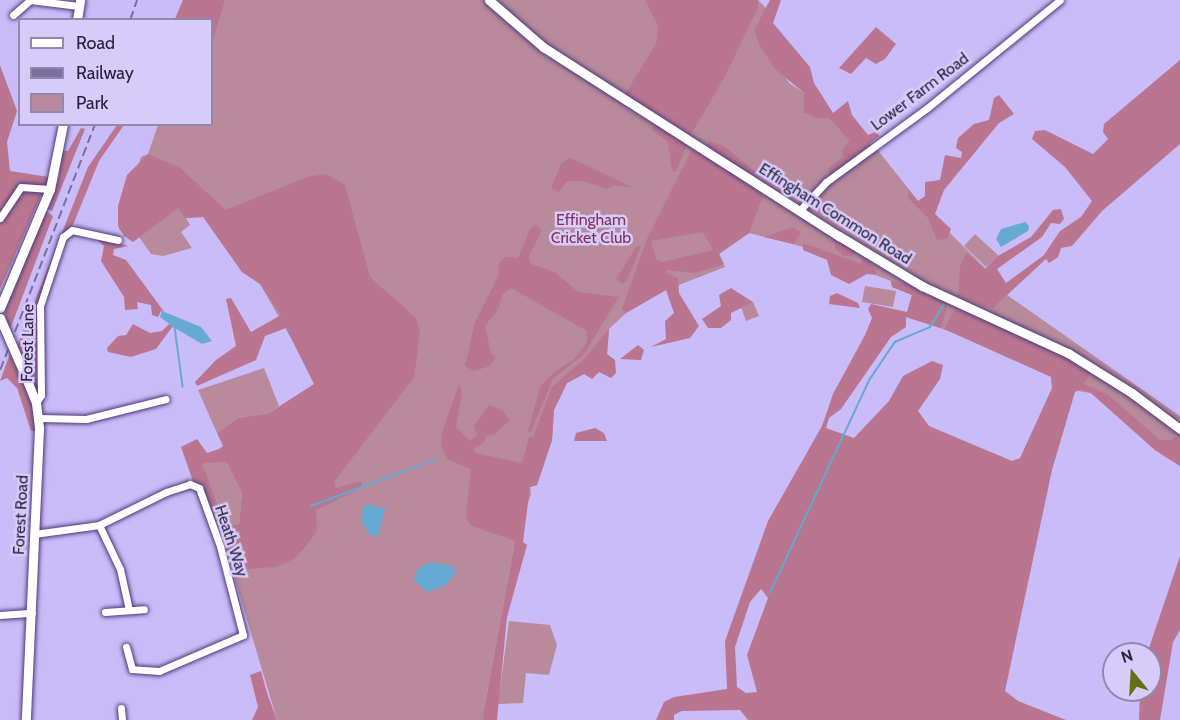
<!DOCTYPE html>
<style>
body{margin:0}
#map{position:relative;width:1180px;height:720px;overflow:hidden;background:#cabcf8;font-family:Cabin,sans-serif}
div>[style]{position:absolute}
[style*='--x']{left:calc(var(--x)*1px);top:calc(var(--y)*1px);width:calc(var(--w)*1px);rotate:calc(var(--a)*1deg)}
.green>*{inset:0;background:#b88a9b}
.forest>*{inset:0;background:#ba7690}
.water>*{inset:0;background:#65aad2}
.stream>*{height:1.5px;margin:-0.75px;padding:0 0.75px;transform-origin:0.75px;border-radius:0.75px;background:#65aad2}
.roads{filter:drop-shadow(0 0 2px #4e3a7b) drop-shadow(0 0 2px #4e3a7b)}
.minor>*{height:7px;margin:-3.5px;padding:0 3.5px;transform-origin:3.5px;border-radius:3.5px;background:#fff}
.tertiary>*{height:9px;margin:-4.5px;padding:0 4.5px;transform-origin:4.5px;border-radius:4.5px;background:#fff}
.rail>*{height:1.5px;margin-top:-0.75px;transform-origin:0;background:repeating-linear-gradient(90deg,#7a6f9c 0 9px,transparent 0 13.5px)}
.bridges{filter:drop-shadow(0 0 2px #4e3a7b) drop-shadow(0 0 2px #4e3a7b)}
.tertiary-bridge>*{height:9px;margin:-4.5px;padding:0 4.5px;transform-origin:4.5px;border-radius:4.5px;background:#fff}
span{translate:-50% -50%;white-space:nowrap;text-align:center;line-height:1.15;-webkit-text-stroke:5px #d6cbf9;paint-order:stroke}
.street-label{font-size:16px;color:#2a223f}
.park-label{font-size:16px;color:#853157}
.legend{position:absolute;left:18px;top:18px;width:195px;height:108px;box-sizing:border-box;background:#d6cbf9;border:2px solid #9187af;margin:0;padding:8px 10px;list-style:none;font-size:18px;color:#2a223f}
.legend li{display:flex;align-items:center;gap:12px;height:30px}
.legend b{width:30px;border:2px solid #9187af}
.north{position:absolute;left:1102px;top:642px;width:60px;height:60px;box-sizing:border-box;background:#d6cbf9;border:2px solid #9187af;border-radius:50%;rotate:342deg;font-size:16px;font-weight:700;line-height:24px;text-align:center;color:#2a223f}
.north::after{content:'';display:block;margin:auto;width:21px;height:27px;background:#666f17;clip-path:polygon(50% 0,100% 100%,50% 72%,0 100%)}
</style>
<div id="map">
<div class="green">
<div style="clip-path:polygon(183px 0,758px 0,766px 8px,754px 29px,789px 83px,804px 93px,804px 113px,814px 118px,829px 118px,877px 149px,918px 201px,1007px 290px,1007px 295px,1180px 416px,1180px 466px,1155px 450px,1091px 393px,1052px 387px,1051px 376px,958px 334px,906px 317px,912px 295px,892px 287px,891px 281px,800px 246px,749px 233px,719px 254px,725px 267px,666px 290px,626px 313px,609px 329px,607px 354px,586px 373px,567px 383px,554px 410px,552px 440px,537px 485px,530px 487px,531px 494px,515px 541px,482px 720px,277px 720px,218px 522px,220px 509px,201px 464px,226px 462px,242px 493px,239px 524px,318px 385px,260px 284px,242px 272px,204px 217px,186px 218px,190px 225px,181px 232px,192px 248px,163px 256px,151px 254px,139px 237px,133px 242px,119px 229px,141px 157px,148px 154px,158px 125px,212px 124px,212px 20px,175px 19px)"></div>
<div style="clip-path:polygon(975px 234px,998px 255px,986px 267px,964px 246px)"></div>
<div style="clip-path:polygon(865px 286px,896px 291px,893px 307px,862px 302px)"></div>
<div style="clip-path:polygon(753px 302px,759px 316px,746px 321px,741px 307px)"></div>
<div style="clip-path:polygon(264px 368px,279px 406px,269px 413px,238px 418px,217px 433px,198px 390px)"></div>
<div style="clip-path:polygon(509px 621px,550px 625px,557px 645px,549px 675px,526px 673px,523px 703px,498px 704px)"></div>
</div>
<div class="forest">
<div style="clip-path:polygon(183px 0,225px 0,212px 43px,212px 20px,175px 19px)"></div>
<div style="clip-path:polygon(645px 0,758px 0,758px 8px,724px 78px,691px 135px,625px 94px,656px 44px,658px 26px)"></div>
<div style="clip-path:polygon(770px 0,781px 0,773px 23px,810px 67px,814px 83px,833px 113px,848px 101px,852px 115px,868px 135px,877px 131px,879px 136px,832px 174px,828px 168px,843px 157px,842px 150px,850px 141px,829px 118px,814px 118px,804px 113px,804px 93px,775px 69px,759px 44px,754px 29px)"></div>
<div style="clip-path:polygon(876px 27px,896px 44px,885px 59px,876px 64px,866px 58px,851px 74px,839px 68px)"></div>
<div style="clip-path:polygon(1180px 60px,1180px 144px,1102px 211px,1072px 246px,1061px 248px,1058px 257px,1049px 263px,1046px 259px,992px 309px,958px 296px,960px 266px,967px 253px,985px 269px,996px 257px,1031px 237px,1053px 210px,1061px 209px,1064px 219px,1060px 224px,1051px 223px,1042px 237px,997px 269px,1006px 283px,1044px 255px,1060px 231px,1081px 217px,1092px 201px,1065px 167px,1032px 139px,1035px 131px,1045px 130px,1093px 154px,1108px 139px,1103px 132px,1104px 124px)"></div>
<div style="clip-path:polygon(0 65px,17px 111px,7px 142px,10px 171px,49px 177px,0 289px)"></div>
<div style="clip-path:polygon(999px 95px,1014px 114px,999px 123px,944px 190px,935px 214px,951px 229px,947px 239px,937px 240px,928px 218px,908px 198px,909px 190px,918px 201px,925px 196px,925px 182px,940px 180px,945px 155px,961px 158px,962px 152px,956px 148px,958px 138px,974px 124px,989px 120px,994px 98px)"></div>
<div style="clip-path:polygon(656px 124px,687px 144px,676px 172px,672px 171px,668px 142px,651px 129px)"></div>
<div style="clip-path:polygon(117px 125px,124px 125px,99px 161px,73px 225px,60px 239px,47px 273px,39px 301px,36px 397px,16px 349px,88px 167px)"></div>
<div style="clip-path:polygon(81px 128px,85px 129px,52px 211px,48px 209px,59px 178px,62px 151px,68px 151px)"></div>
<div style="clip-path:polygon(710px 141px,725px 147px,756px 172px,751px 175px,706px 147px)"></div>
<div style="clip-path:polygon(evenodd,691px 151px,697px 151px,762px 191px,763px 196px,749px 233px,719px 254px,724px 264px,694px 273px,667px 270px,666px 273px,678px 278px,679px 293px,699px 326px,690px 338px,651px 347px,666px 339px,665px 321px,674px 313px,666px 290px,626px 313px,622px 309px,647px 239px,691px 151px,703px 232px,713px 250px,663px 262px,656px 259px,651px 241px,703px 232px)"></div>
<div style="clip-path:polygon(148px 154px,180px 168px,226px 210px,307px 177px,326px 174px,345px 185px,370px 277px,416px 318px,420px 333px,414px 377px,334px 482px,336px 488px,362px 481px,361px 488px,316px 510px,317px 530px,307px 545px,294px 559px,276px 567px,233px 570px,220px 528px,239px 524px,242px 493px,226px 462px,202px 464px,220px 510px,218px 522px,207px 521px,181px 447px,197px 439px,207px 453px,219px 449px,223px 446px,217px 433px,238px 418px,269px 413px,314px 384px,286px 328px,265px 336px,256px 360px,197px 386px,195px 382px,216px 360px,236px 346px,226px 299px,231px 298px,251px 332px,281px 315px,260px 284px,242px 272px,203px 217px,185px 218px,178px 208px,133px 242px,124px 236px,118px 226px,118px 206px,127px 175px)"></div>
<div style="clip-path:polygon(569px 158px,573px 159px,634px 188px,614px 185px,607px 189px,583px 181px,567px 181px,559px 192px,551px 188px,561px 164px)"></div>
<div style="clip-path:polygon(46px 211px,53px 216px,9px 332px,4px 308px)"></div>
<div style="clip-path:polygon(536px 225px,542px 230px,529px 256px,531px 264px,555px 272px,578px 292px,619px 297px,584px 354px,553px 379px,531px 432px,528px 431px,540px 387px,554px 372px,573px 360px,587px 343px,587px 331px,511px 288px,502px 295px,499px 308px,485px 326px,491px 353px,496px 357px,490px 366px,474px 371px,465px 366px,475px 322px,499px 275px,498px 264px,505px 257px,518px 258px,530px 229px)"></div>
<div style="clip-path:polygon(793px 227px,801px 232px,794px 244px,764px 237px)"></div>
<div style="clip-path:polygon(93px 235px,128px 246px,114px 249px,113px 255px,126px 260px,165px 313px,161px 311px,158px 317px,152px 315px,151px 305px,137px 302px,138px 309px,125px 310px,124px 297px,101px 261px,104px 246px)"></div>
<div style="clip-path:polygon(834px 236px,856px 251px,852px 256px,843px 256px,835px 248px)"></div>
<div style="clip-path:polygon(803px 243px,861px 264px,862px 258px,869px 258px,877px 275px,867px 274px,849px 284px,831px 275px,827px 260px,803px 250px)"></div>
<div style="clip-path:polygon(641px 246px,626px 282px,622px 284px,616px 279px,636px 247px)"></div>
<div style="clip-path:polygon(evenodd,891px 281px,915px 286px,948px 304px,941px 328px,906px 317px,906px 327px,891px 337px,841px 409px,829px 418px,826px 428px,854px 438px,889px 401px,903px 376px,932px 361px,943px 365px,940px 379px,918px 411px,929px 426px,1012px 461px,1020px 458px,1052px 388px,1051px 377px,944px 329px,956px 307px,1049px 347px,1091px 371px,1084px 384px,1107px 394px,1160px 440px,1171px 440px,1180px 433px,1180px 466px,1155px 450px,1091px 393px,1081px 389px,1075px 392px,1052px 470px,1005px 691px,1018px 701px,1066px 720px,748px 720px,740px 710px,682px 711px,674px 715px,674px 720px,656px 720px,664px 702px,674px 697px,727px 689px,725px 641px,768px 521px,822px 426px,833px 394px,865px 335px,872px 318px,868px 309px,871px 304px,907px 312px,912px 295px,892px 287px,891px 281px,761px 589px,768px 598px,747px 655px,757px 692px,746px 693px,737px 687px,735px 647px,750px 602px,761px 589px)"></div>
<div style="clip-path:polygon(731px 288px,753px 302px,731px 313px,731px 320px,721px 328px,708px 328px,702px 319px,721px 306px,719px 295px)"></div>
<div style="clip-path:polygon(837px 293px,858px 303px,860px 308px,829px 304px,830px 296px)"></div>
<div style="clip-path:polygon(133px 324px,150px 333px,162px 331px,169px 324px,173px 326px,156px 349px,131px 357px,108px 352px,107px 348px,118px 336px,126px 335px)"></div>
<div style="clip-path:polygon(609px 329px,607px 354px,615px 360px,616px 373px,611px 378px,599px 372px,592px 379px,584px 374px,567px 383px,554px 410px,552px 440px,537px 485px,530px 487px,523px 542px,527px 545px,507px 617px,497px 720px,482px 720px,515px 541px,470px 525px,466px 516px,471px 469px,447px 459px,441px 445px,443px 429px,459px 384px,462px 392px,456px 427px,470px 441px,477px 435px,474px 426px,489px 405px,502px 410px,510px 420px,494px 435px,486px 436px,484px 443px,474px 448px,476px 453px,522px 463px,529px 437px,533px 437px,552px 387px,585px 358px)"></div>
<div style="clip-path:polygon(638px 345px,644px 350px,641px 360px,620px 359px)"></div>
<div style="clip-path:polygon(10px 354px,33px 405px,36px 431px,31px 431px,17px 388px,7px 378px,0 381px)"></div>
<div style="clip-path:polygon(595px 428px,604px 433px,607px 441px,574px 441px,576px 433px)"></div>
<div style="clip-path:polygon(1180px 556px,1180px 630px,1173px 642px,1160px 720px,1139px 720px,1140px 690px,1150px 690px,1147px 654px)"></div>
<div style="clip-path:polygon(261px 671px,267px 693px,277px 720px,252px 720px,258px 707px,250px 675px)"></div>
</div>
<div class="water">
<div style="clip-path:polygon(1025px 222px,1029px 226px,1028px 231px,1001px 247px,996px 239px,1001px 229px)"></div>
<div style="clip-path:polygon(162px 311px,201px 327px,212px 341px,202px 344px,175px 328px,160px 317px)"></div>
<div style="clip-path:polygon(367px 504px,385px 509px,378px 536px,370px 535px,362px 522px,363px 507px)"></div>
<div style="clip-path:polygon(430px 562px,451px 566px,457px 572px,444px 586px,427px 592px,414px 580px,417px 570px)"></div>
</div>
<div class="stream">
<div style="--x:175;--y:327;--w:60;--a:82.3"></div>
<div style="--x:311;--y:506;--w:134;--a:-20.5"></div>
<div style="--x:770;--y:593;--w:236;--a:-65"></div>
<div style="--x:870;--y:379;--w:45;--a:-56"></div>
<div style="--x:895;--y:342;--w:38;--a:-23"></div>
<div style="--x:930;--y:327;--w:26;--a:-58"></div>
</div>
<div class="roads">
<div class="minor">
<div style="--x:13;--y:15;--w:23;--a:-41"></div>
<div style="--x:30;--y:0;--w:49;--a:7"></div>
<div style="--x:800;--y:210;--w:38;--a:-47"></div>
<div style="--x:826;--y:182;--w:125;--a:-36.2"></div>
<div style="--x:927;--y:108;--w:171;--a:-39.1"></div>
<div style="--x:0;--y:218;--w:37;--a:-56"></div>
<div style="--x:21;--y:187;--w:29;--a:4"></div>
<div style="--x:36;--y:403;--w:9;--a:-58"></div>
<div style="--x:41;--y:395;--w:89;--a:-90.6"></div>
<div style="--x:40;--y:306;--w:73;--a:-71.6"></div>
<div style="--x:63;--y:237;--w:11;--a:-38"></div>
<div style="--x:72;--y:230;--w:47;--a:12.3"></div>
<div style="--x:39;--y:418;--w:47;--a:1.2"></div>
<div style="--x:86;--y:419;--w:82;--a:-14"></div>
<div style="--x:99;--y:525;--w:49;--a:64.5"></div>
<div style="--x:120;--y:569;--w:42;--a:77.6"></div>
<div style="--x:34;--y:534;--w:66;--a:-7.9"></div>
<div style="--x:99;--y:525;--w:75;--a:-26.2"></div>
<div style="--x:166;--y:492;--w:25;--a:-18"></div>
<div style="--x:190;--y:484;--w:10;--a:24"></div>
<div style="--x:199;--y:488;--w:62;--a:70.1"></div>
<div style="--x:220;--y:546;--w:92;--a:75.5"></div>
<div style="--x:243;--y:635;--w:91;--a:156.8"></div>
<div style="--x:159;--y:671;--w:27;--a:-176"></div>
<div style="--x:132;--y:669;--w:23;--a:-105"></div>
<div style="--x:105;--y:612;--w:39;--a:-4"></div>
<div style="--x:0;--y:615;--w:32;--a:-4"></div>
<div style="--x:121;--y:708;--w:12;--a:85"></div>
</div>
<div class="tertiary">
<div style="--x:489;--y:0;--w:72;--a:41"></div>
<div style="--x:543;--y:47;--w:351;--a:32.6"></div>
<div style="--x:839;--y:236;--w:97;--a:31.1"></div>
<div style="--x:922;--y:286;--w:161;--a:24.7"></div>
<div style="--x:1068;--y:353;--w:75;--a:32"></div>
<div style="--x:1132;--y:393;--w:60;--a:36.9"></div>
<div style="--x:77;--y:20;--w:20;--a:-81"></div>
<div style="--x:0;--y:308;--w:129;--a:-67.2"></div>
<div style="--x:50;--y:189;--w:66;--a:-78.7"></div>
<div style="--x:24;--y:373;--w:32;--a:68"></div>
<div style="--x:36;--y:403;--w:26;--a:83"></div>
<div style="--x:39;--y:429;--w:291;--a:92.6"></div>
</div>
</div>
<div class="rail">
<div style="--x:130;--y:20;--w:21;--a:-71"></div>
<div style="--x:0;--y:370;--w:264;--a:-68.9"></div>
</div>
<div class="bridges">
<div class="tertiary-bridge">
<div style="--x:0;--y:318;--w:60;--a:66.4"></div>
</div>
</div>
<div class="street-label">
<span style="left:920px;top:92px;rotate:-37deg">Lower Farm Road</span>
<span style="left:835px;top:214px;rotate:32deg">Effingham Common Road</span>
<span style="left:28px;top:343px;rotate:-89deg">Forest Lane</span>
<span style="left:21px;top:515px;rotate:-87deg">Forest Road</span>
<span style="left:231px;top:541px;rotate:72deg">Heath Way</span>
</div>
<div class="park-label">
<span style="left:591px;top:229px">Effingham<br>Cricket Club</span>
</div>
<ul class="legend">
<li><b style="height:8px;background:#fff"></b>Road</li>
<li><b style="height:8px;background:#7a6f9c"></b>Railway</li>
<li><b style="height:16px;background:#b88a9b"></b>Park</li>
</ul>
<div class="north">N</div>
</div>
